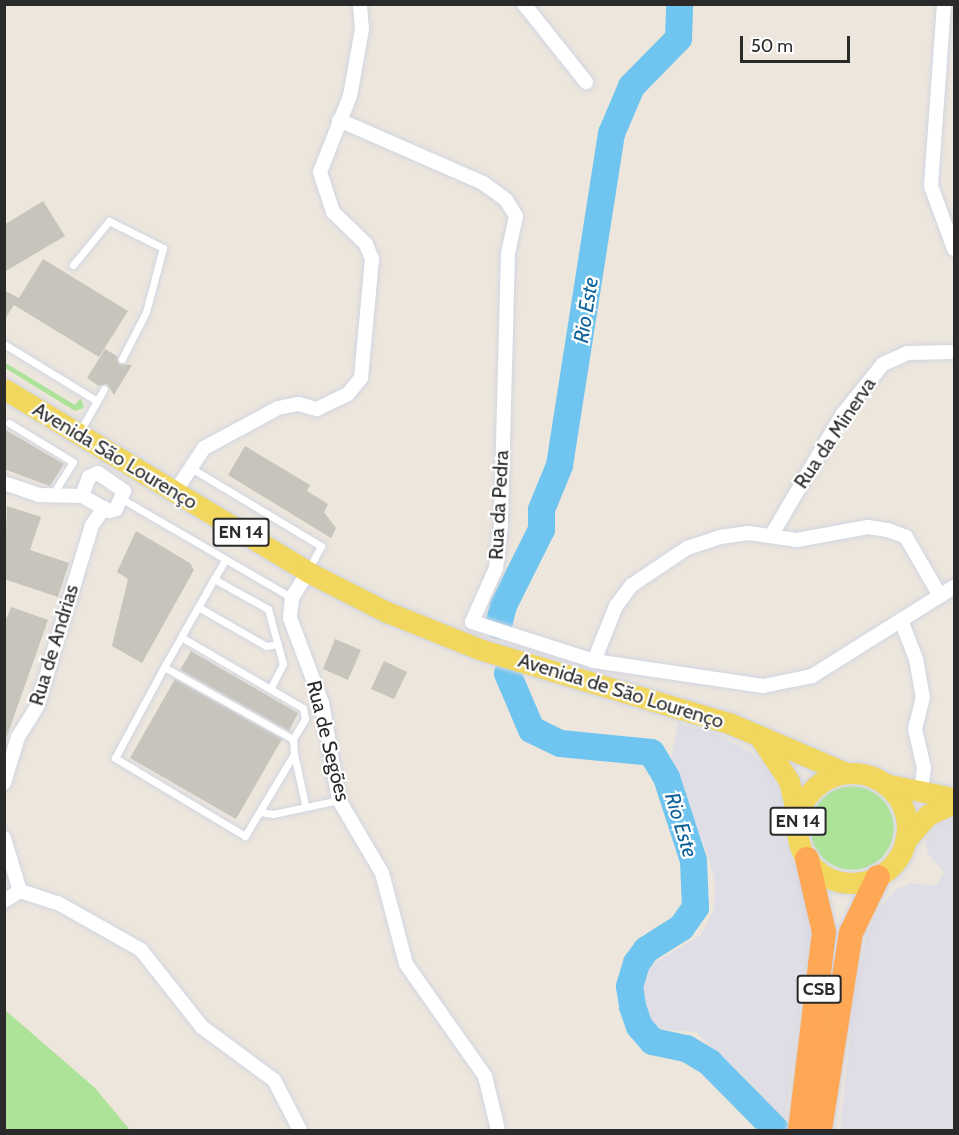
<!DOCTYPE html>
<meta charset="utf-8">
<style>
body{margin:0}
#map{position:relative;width:959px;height:1135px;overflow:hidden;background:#ece6dc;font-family:Cabin,sans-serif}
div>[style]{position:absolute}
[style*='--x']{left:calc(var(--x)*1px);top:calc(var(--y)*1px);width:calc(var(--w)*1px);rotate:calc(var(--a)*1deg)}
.industrial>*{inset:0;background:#dfdde5}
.green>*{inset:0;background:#ade398}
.round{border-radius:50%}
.river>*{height:27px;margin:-13.5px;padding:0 13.5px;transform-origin:13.5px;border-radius:13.5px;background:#6fc5ef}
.building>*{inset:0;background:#c7c4bb}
.roads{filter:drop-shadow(0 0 2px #d1d4e3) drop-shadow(0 0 2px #d1d4e3)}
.lane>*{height:7px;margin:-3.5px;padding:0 3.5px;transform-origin:3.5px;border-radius:3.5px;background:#fff}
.street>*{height:14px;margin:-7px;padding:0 7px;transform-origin:7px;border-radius:7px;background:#fff}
.primary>*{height:21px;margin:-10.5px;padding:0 10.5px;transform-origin:10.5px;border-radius:10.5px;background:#f1d75d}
.primary>.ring{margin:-10.5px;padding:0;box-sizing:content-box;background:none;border:21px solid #f1d75d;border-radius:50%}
.highway>*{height:24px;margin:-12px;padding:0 12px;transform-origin:12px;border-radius:12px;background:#fea855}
span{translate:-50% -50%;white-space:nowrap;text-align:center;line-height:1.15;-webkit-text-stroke:4.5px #fff;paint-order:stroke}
.shield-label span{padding:2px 4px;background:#fff;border:2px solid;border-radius:4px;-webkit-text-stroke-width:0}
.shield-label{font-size:18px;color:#2a2a2a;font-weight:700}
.street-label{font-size:20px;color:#2a2a2a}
.water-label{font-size:21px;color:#0d629b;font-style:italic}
.frame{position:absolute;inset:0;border:6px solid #2a2a2a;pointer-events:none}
.scale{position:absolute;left:740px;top:36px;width:110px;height:27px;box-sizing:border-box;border:3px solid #2a2a2a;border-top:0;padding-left:8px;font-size:18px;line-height:21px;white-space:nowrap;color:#2a2a2a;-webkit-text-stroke:4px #fff;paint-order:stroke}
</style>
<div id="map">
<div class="industrial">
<div style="clip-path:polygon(678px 724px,713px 732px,751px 752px,772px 777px,783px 800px,781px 829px,805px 895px,810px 936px,784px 1126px,697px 1032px,652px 1029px,642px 1012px,642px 986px,650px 966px,701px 935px,714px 909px,715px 880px,704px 844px,679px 797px,671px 757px)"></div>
<div style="clip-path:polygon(954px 819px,954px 1130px,840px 1130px,855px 992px,867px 934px,880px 907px,896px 890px,910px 883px,936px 886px,944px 872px,928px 854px,925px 842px,936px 826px)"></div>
</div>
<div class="green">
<div style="clip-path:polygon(4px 362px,75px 405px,81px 398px,84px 408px,75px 411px,5px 368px)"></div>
<div class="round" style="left:810px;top:786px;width:84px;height:84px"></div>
<div style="clip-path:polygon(5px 1010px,94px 1087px,130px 1130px,5px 1130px)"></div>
</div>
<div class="river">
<div style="--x:498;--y:625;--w:21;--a:-76"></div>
<div style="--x:503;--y:605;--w:85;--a:-63.4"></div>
<div style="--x:541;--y:529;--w:20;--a:-90"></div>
<div style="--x:541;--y:509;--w:48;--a:-67.8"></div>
<div style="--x:559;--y:465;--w:336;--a:-81.1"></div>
<div style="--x:611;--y:133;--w:51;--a:-66.9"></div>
<div style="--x:631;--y:86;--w:67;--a:-45.6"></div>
<div style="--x:678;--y:38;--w:34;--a:-88"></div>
<div style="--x:507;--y:673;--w:61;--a:66.8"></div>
<div style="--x:531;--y:729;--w:32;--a:26"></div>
<div style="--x:560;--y:743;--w:91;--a:5.6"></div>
<div style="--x:651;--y:752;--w:29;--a:59"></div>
<div style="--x:666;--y:777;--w:87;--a:72"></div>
<div style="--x:693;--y:860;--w:47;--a:87.6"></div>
<div style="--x:695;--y:907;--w:24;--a:125"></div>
<div style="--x:681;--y:927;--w:41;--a:147.8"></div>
<div style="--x:646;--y:949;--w:17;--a:126"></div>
<div style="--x:636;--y:963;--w:24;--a:107"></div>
<div style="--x:629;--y:986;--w:20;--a:81"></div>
<div style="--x:632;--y:1006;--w:21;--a:71"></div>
<div style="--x:639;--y:1026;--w:20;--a:49"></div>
<div style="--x:652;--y:1041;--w:35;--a:12"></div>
<div style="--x:686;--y:1048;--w:27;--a:31"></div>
<div style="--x:709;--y:1062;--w:95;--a:45.4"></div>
</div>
<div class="building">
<div style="clip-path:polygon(43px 201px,65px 236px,4px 272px,4px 225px)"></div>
<div style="clip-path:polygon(43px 259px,128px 311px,99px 357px,14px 305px,4px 320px,4px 290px,19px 298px)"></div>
<div style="clip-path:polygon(105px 349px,117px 356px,119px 364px,132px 365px,114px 395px,107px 384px,99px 386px,87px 378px)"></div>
<div style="clip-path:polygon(4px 429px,64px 464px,50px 486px,4px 469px)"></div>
<div style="clip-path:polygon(245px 446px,310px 485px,307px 491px,328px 504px,324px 512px,336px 528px,331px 538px,228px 475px)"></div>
<div style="clip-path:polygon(7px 506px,41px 517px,30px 550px,69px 563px,58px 597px,4px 579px)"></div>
<div style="clip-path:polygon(136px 531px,190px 563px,194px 570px,142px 663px,112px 646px,128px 579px,117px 572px)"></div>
<div style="clip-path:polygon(11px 607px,48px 620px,6px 739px,4px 625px)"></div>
<div style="clip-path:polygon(335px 639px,361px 650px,348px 680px,323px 669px)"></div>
<div style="clip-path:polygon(191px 651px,298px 713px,289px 731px,180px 670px)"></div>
<div style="clip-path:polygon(384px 661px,407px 672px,394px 699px,371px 689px)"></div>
<div style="clip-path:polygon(175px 679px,282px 739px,236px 819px,130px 758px)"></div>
</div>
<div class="roads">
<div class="lane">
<div style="--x:73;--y:265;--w:57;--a:-50.7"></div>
<div style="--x:109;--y:221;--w:60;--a:26.6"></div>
<div style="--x:163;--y:248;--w:66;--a:104.9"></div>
<div style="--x:146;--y:312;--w:53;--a:117.1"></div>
<div style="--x:4;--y:344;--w:109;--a:31.5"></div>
<div style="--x:9;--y:423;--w:75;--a:31.4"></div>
<div style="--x:73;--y:462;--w:38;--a:122"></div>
<div style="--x:80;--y:431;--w:48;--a:-60.3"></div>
<div style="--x:191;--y:468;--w:152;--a:31"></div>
<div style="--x:321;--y:546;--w:26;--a:118"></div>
<div style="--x:122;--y:499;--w:197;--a:30.2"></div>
<div style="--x:214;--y:579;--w:62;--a:29.1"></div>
<div style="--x:268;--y:609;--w:57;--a:74.7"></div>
<div style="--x:283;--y:664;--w:27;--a:117"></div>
<div style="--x:198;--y:607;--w:78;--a:29.8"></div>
<div style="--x:266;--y:646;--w:12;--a:-9"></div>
<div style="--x:181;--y:637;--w:141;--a:30.2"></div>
<div style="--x:303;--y:708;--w:11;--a:80"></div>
<div style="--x:305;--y:719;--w:23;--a:121"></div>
<div style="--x:293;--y:739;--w:15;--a:86"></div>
<div style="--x:294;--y:754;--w:96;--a:120.9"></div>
<div style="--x:245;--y:836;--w:152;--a:-149"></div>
<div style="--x:115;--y:758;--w:103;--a:-61.7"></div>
<div style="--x:164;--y:667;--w:34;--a:-60"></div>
<div style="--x:181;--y:637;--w:67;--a:-60.4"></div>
<div style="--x:214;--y:579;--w:22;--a:-60"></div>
<div style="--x:164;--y:667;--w:148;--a:29.2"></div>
<div style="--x:294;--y:754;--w:51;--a:77.6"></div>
<div style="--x:260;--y:812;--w:13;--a:9"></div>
<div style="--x:273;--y:814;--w:67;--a:-12"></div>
</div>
<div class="street">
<div style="--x:524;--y:4;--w:100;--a:51.5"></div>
<div style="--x:944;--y:4;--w:182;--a:94.1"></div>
<div style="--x:931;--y:186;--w:67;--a:69.9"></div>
<div style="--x:339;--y:120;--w:157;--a:23.6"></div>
<div style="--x:483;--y:183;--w:29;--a:36"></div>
<div style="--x:506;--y:200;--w:19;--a:58"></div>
<div style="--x:516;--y:216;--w:38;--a:102"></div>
<div style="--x:508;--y:253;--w:272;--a:91.5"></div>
<div style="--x:501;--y:525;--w:43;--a:96.6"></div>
<div style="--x:496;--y:568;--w:59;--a:114"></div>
<div style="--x:472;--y:622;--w:128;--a:17.7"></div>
<div style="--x:594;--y:661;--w:171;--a:8.4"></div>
<div style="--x:763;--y:686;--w:50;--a:-11.5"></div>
<div style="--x:812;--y:676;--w:168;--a:-32.1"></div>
<div style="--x:98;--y:473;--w:32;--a:35"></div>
<div style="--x:124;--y:491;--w:20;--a:114"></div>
<div style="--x:116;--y:509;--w:7;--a:164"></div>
<div style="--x:109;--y:511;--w:31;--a:-151"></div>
<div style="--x:82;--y:496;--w:20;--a:-70"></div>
<div style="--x:89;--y:477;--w:10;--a:-24"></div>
<div style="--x:4;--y:483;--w:36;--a:19"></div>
<div style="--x:38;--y:495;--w:44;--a:1.3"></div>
<div style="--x:175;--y:492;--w:53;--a:-56.6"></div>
<div style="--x:204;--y:448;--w:84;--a:-28.4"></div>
<div style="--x:278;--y:408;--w:21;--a:-11"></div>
<div style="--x:299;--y:404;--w:19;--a:16"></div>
<div style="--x:317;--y:409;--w:34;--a:-26"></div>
<div style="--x:348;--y:394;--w:21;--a:-51"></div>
<div style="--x:361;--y:378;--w:120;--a:-84.7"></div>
<div style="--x:372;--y:259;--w:16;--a:-112"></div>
<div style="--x:366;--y:244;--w:46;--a:-135.9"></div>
<div style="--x:333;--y:212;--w:42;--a:-108"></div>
<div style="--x:320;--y:172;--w:82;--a:-68.5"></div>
<div style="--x:350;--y:96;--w:68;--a:-79.8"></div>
<div style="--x:362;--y:29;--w:25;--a:-95"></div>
<div style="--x:771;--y:536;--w:140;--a:-59.6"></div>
<div style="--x:842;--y:415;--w:65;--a:-51.2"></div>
<div style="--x:883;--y:364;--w:27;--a:-24"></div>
<div style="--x:908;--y:353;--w:46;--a:-1.2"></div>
<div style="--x:308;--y:572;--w:31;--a:122"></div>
<div style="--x:292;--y:598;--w:20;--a:96"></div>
<div style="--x:290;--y:618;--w:91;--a:69.4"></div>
<div style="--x:322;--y:703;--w:98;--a:80.1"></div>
<div style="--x:339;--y:800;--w:85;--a:59.5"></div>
<div style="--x:382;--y:873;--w:94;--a:75.2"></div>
<div style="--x:406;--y:964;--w:137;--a:54.8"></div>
<div style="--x:485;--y:1076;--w:56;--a:76.5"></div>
<div style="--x:901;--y:620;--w:42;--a:69"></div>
<div style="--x:916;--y:659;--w:39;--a:80"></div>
<div style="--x:923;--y:697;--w:33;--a:104"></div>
<div style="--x:915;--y:729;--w:39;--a:77"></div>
<div style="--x:924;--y:767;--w:26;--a:97"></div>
<div style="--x:594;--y:661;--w:59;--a:-68.2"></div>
<div style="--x:616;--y:606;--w:26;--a:-53"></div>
<div style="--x:632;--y:585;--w:66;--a:-33.9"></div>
<div style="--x:687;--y:548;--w:35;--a:-18"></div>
<div style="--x:720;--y:537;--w:29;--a:-8"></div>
<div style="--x:749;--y:533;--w:49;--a:8.3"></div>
<div style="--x:797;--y:540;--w:72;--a:-10.4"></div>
<div style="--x:868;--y:527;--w:20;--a:9"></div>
<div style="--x:888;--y:530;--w:19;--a:21"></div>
<div style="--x:906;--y:537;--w:68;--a:60"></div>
<div style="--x:4;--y:783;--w:48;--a:-73.1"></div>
<div style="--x:18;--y:737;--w:36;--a:-58"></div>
<div style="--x:37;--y:707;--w:190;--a:-73.2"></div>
<div style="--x:92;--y:525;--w:21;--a:-55"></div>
<div style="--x:4;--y:838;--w:55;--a:73.2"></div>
<div style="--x:20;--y:891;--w:40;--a:18"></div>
<div style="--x:58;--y:903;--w:95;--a:29.5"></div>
<div style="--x:141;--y:950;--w:98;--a:51.6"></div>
<div style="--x:202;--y:1027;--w:89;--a:36.4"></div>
<div style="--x:274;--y:1080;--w:56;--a:62.5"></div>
<div style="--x:4;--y:901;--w:19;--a:-32"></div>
</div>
<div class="primary">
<div style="--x:4;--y:389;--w:355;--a:31"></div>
<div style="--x:308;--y:572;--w:89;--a:26.9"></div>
<div style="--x:387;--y:612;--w:102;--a:21.8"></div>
<div style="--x:482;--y:650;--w:258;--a:16.5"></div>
<div style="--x:729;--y:723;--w:127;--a:23.1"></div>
<div style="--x:761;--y:739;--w:50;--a:56.3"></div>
<div style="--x:789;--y:781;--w:40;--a:77"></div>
<div class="ring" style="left:797px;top:773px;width:89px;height:89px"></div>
<div style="--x:885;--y:784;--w:70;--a:11.5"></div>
<div style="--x:905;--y:841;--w:35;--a:-49"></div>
<div style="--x:928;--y:815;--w:29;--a:-25"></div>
</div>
<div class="highway">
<div style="--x:800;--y:1130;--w:199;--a:-83.1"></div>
<div style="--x:824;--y:932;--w:75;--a:-103.1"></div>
<div style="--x:820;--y:1130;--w:199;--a:-81.1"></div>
<div style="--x:851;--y:933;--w:62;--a:-64.3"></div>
</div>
</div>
<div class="shield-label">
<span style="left:241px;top:532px">EN 14</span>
<span style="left:798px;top:821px">EN 14</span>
<span style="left:819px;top:989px">CSB</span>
</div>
<div class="street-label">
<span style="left:835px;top:433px;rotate:-56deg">Rua da Minerva</span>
<span style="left:115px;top:456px;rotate:31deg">Avenida São Lourenço</span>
<span style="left:499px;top:505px;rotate:-87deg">Rua da Pedra</span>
<span style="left:54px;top:645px;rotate:-73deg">Rua de Andrias</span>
<span style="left:621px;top:691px;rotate:17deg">Avenida de São Lourenço</span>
<span style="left:328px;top:741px;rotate:76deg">Rua de Segões</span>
</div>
<div class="water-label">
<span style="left:586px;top:310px;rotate:-81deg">Rio Este</span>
<span style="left:681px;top:825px;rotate:73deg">Rio Este</span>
</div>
<div class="frame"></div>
<div class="scale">50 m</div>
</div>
